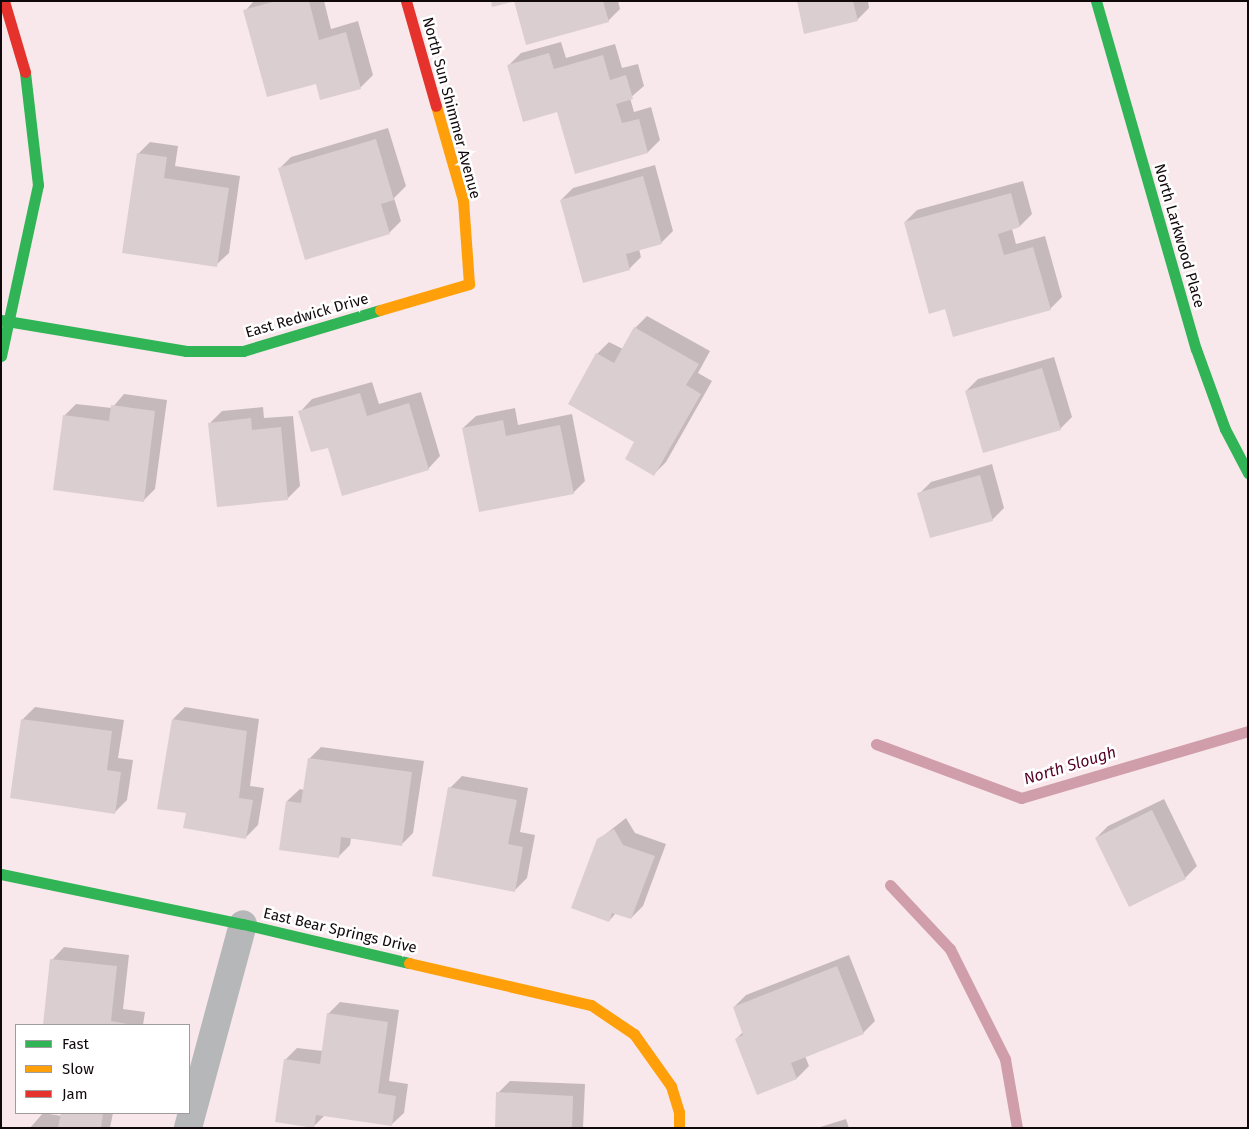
<!DOCTYPE html>
<style>
body{margin:0}
#map{position:relative;width:1249px;height:1129px;overflow:hidden;background:#f8e8eb;font-family:"Fira Sans",sans-serif}
div>[style]{position:absolute}
[style*='--x']{left:calc(var(--x)*1px);top:calc(var(--y)*1px);width:calc(var(--w)*1px);rotate:calc(var(--a)*1deg)}
.shadow>*{inset:0;background:#0003}
.stream>*{height:11px;margin:-5.5px;padding:0 5.5px;transform-origin:5.5px;border-radius:5.5px;background:#d09daa}
.building>*{inset:0;background:#daced0}
.street>*{height:28px;margin:-14px;padding:0 14px;transform-origin:14px;border-radius:14px;background:#b6b7b9}
.fast>*{height:11px;margin:-5.5px;padding:0 5.5px;transform-origin:5.5px;border-radius:5.5px;background:#30b455}
.slow>*{height:11px;margin:-5.5px;padding:0 5.5px;transform-origin:5.5px;border-radius:5.5px;background:#ff9f0a}
.jam>*{height:11px;margin:-5.5px;padding:0 5.5px;transform-origin:5.5px;border-radius:5.5px;background:#e5322d}
span{translate:-50% -50%;white-space:nowrap;text-align:center;line-height:1.15;-webkit-text-stroke:5px #fff;paint-order:stroke}
.street-label{font-size:15px;color:#11080b}
.water-label{font-size:16px;color:#560327;font-style:italic}
.frame{position:absolute;inset:0;border:2px solid #11080b;pointer-events:none}
.legend{position:absolute;left:15px;top:1024px;width:175px;height:90px;box-sizing:border-box;background:#fff;border:1px solid #a09c9d;margin:0;padding:6px 9px;list-style:none;font-size:15px;color:#11080b}
.legend li{display:flex;align-items:center;gap:10px;height:25px}
.legend b{width:25px;border:1px solid #a09c9d}
</style>
<div id="map">
<div class="shadow">
<div style="clip-path:polygon(254px 1px,324px 1px,331px 29px,358px 21px,373px 75px,361px 87px,321px 98px,317px 82px,245px 11px)"></div>
<div style="clip-path:polygon(516px 1px,618px 1px,620px 9px,608px 21px)"></div>
<div style="clip-path:polygon(798px 1px,868px 1px,869px 8px,857px 20px)"></div>
<div style="clip-path:polygon(561px 42px,566px 58px,615px 44px,622px 68px,638px 64px,644px 86px,630px 98px,634px 112px,651px 107px,660px 140px,648px 152px,576px 172px,558px 111px,509px 65px,521px 53px)"></div>
<div style="clip-path:polygon(388px 128px,406px 186px,394px 198px,401px 221px,389px 233px,279px 169px,291px 157px)"></div>
<div style="clip-path:polygon(150px 142px,178px 146px,175px 166px,240px 176px,229px 253px,216px 265px,138px 154px)"></div>
<div style="clip-path:polygon(655px 165px,673px 231px,661px 243px,639px 249px,641px 257px,629px 269px,561px 200px,573px 188px)"></div>
<div style="clip-path:polygon(1023px 181px,1032px 214px,1020px 226px,1012px 229px,1016px 244px,1045px 236px,1062px 297px,1050px 309px,946px 308px,905px 222px,917px 210px)"></div>
<div style="clip-path:polygon(647px 316px,710px 351px,698px 373px,712px 381px,666px 462px,654px 474px,597px 354px,609px 342px,623px 349px,635px 328px)"></div>
<div style="clip-path:polygon(1054px 357px,1072px 417px,1060px 429px,966px 391px,978px 379px)"></div>
<div style="clip-path:polygon(372px 382px,379px 404px,421px 392px,440px 456px,428px 469px,300px 412px,312px 399px)"></div>
<div style="clip-path:polygon(124px 394px,167px 400px,155px 489px,143px 501px,64px 416px,76px 404px,112px 408px)"></div>
<div style="clip-path:polygon(263px 407px,264px 418px,293px 416px,300px 486px,288px 498px,210px 423px,222px 411px)"></div>
<div style="clip-path:polygon(515px 408px,518px 425px,572px 414px,585px 481px,573px 493px,463px 428px,476px 416px)"></div>
<div style="clip-path:polygon(992px 464px,1004px 508px,992px 520px,919px 494px,931px 482px)"></div>
<div style="clip-path:polygon(35px 707px,124px 720px,118px 758px,133px 760px,127px 800px,115px 812px,11px 797px,23px 719px)"></div>
<div style="clip-path:polygon(185px 707px,259px 719px,250px 786px,264px 788px,258px 825px,246px 837px,187px 812px,173px 719px)"></div>
<div style="clip-path:polygon(321px 747px,424px 761px,413px 833px,401px 845px,351px 838px,350px 845px,338px 857px,287px 801px,300px 789px,304px 790px,309px 759px)"></div>
<div style="clip-path:polygon(462px 776px,528px 788px,520px 832px,535px 835px,527px 878px,515px 890px,450px 788px)"></div>
<div style="clip-path:polygon(1164px 799px,1197px 866px,1185px 878px,1096px 838px,1108px 826px)"></div>
<div style="clip-path:polygon(626px 818px,635px 833px,666px 844px,643px 906px,631px 918px,616px 913px,609px 921px,598px 840px)"></div>
<div style="clip-path:polygon(64px 947px,129px 955px,123px 1009px,145px 1012px,143px 1025px,44px 1025px,52px 960px)"></div>
<div style="clip-path:polygon(849px 955px,875px 1021px,863px 1033px,805px 1056px,809px 1066px,797px 1078px,758px 1094px,736px 1039px,743px 1032px,734px 1007px,746px 995px)"></div>
<div style="clip-path:polygon(340px 1002px,399px 1010px,389px 1081px,408px 1084px,404px 1113px,391px 1125px,325px 1115px,314px 1126px,285px 1060px,297px 1048px,323px 1051px,328px 1014px)"></div>
<div style="clip-path:polygon(510px 1081px,585px 1084px,583px 1128px,508px 1128px,498px 1093px)"></div>
<div style="clip-path:polygon(43px 1113px,62px 1116px,62px 1113px,113px 1113px,110px 1128px,30px 1128px)"></div>
<div style="clip-path:polygon(846px 1119px,849px 1128px,817px 1128px)"></div>
</div>
<div class="stream">
<div style="--x:876;--y:744;--w:155;--a:20.4"></div>
<div style="--x:1021;--y:798;--w:237;--a:-16.4"></div>
<div style="--x:890;--y:885;--w:88;--a:46.8"></div>
<div style="--x:950;--y:949;--w:123;--a:63.4"></div>
<div style="--x:1005;--y:1059;--w:70;--a:80.1"></div>
</div>
<div class="building">
<div style="clip-path:polygon(276px 1px,309px 1px,319px 40px,346px 32px,361px 89px,320px 100px,316px 84px,267px 97px,243px 10px)"></div>
<div style="clip-path:polygon(491px 1px,512px 1px,512px 2px,492px 7px)"></div>
<div style="clip-path:polygon(514px 1px,603px 1px,609px 22px,526px 45px)"></div>
<div style="clip-path:polygon(797px 1px,853px 1px,858px 21px,804px 34px)"></div>
<div style="clip-path:polygon(549px 53px,554px 69px,603px 55px,610px 80px,626px 75px,633px 99px,616px 104px,622px 123px,639px 119px,648px 153px,575px 174px,557px 112px,523px 122px,507px 65px)"></div>
<div style="clip-path:polygon(376px 139px,394px 200px,381px 204px,390px 234px,305px 260px,278px 168px)"></div>
<div style="clip-path:polygon(137px 153px,167px 157px,164px 178px,229px 188px,217px 267px,122px 253px)"></div>
<div style="clip-path:polygon(643px 176px,662px 244px,626px 254px,630px 270px,583px 283px,560px 200px)"></div>
<div style="clip-path:polygon(1011px 193px,1020px 227px,998px 234px,1004px 255px,1033px 247px,1051px 310px,953px 337px,945px 309px,929px 314px,904px 222px)"></div>
<div style="clip-path:polygon(634px 327px,699px 364px,686px 385px,701px 394px,654px 476px,625px 459px,634px 442px,568px 404px,596px 353px,614px 363px)"></div>
<div style="clip-path:polygon(1042px 368px,1061px 430px,983px 453px,965px 391px)"></div>
<div style="clip-path:polygon(360px 393px,367px 416px,409px 403px,429px 470px,342px 496px,328px 448px,311px 452px,298px 411px)"></div>
<div style="clip-path:polygon(111px 405px,155px 411px,144px 502px,53px 490px,63px 415px,109px 421px)"></div>
<div style="clip-path:polygon(251px 418px,252px 430px,281px 427px,288px 500px,217px 507px,208px 423px)"></div>
<div style="clip-path:polygon(503px 420px,506px 436px,560px 425px,574px 494px,479px 512px,462px 428px)"></div>
<div style="clip-path:polygon(980px 475px,993px 521px,930px 538px,917px 493px)"></div>
<div style="clip-path:polygon(21px 719px,112px 731px,107px 770px,121px 772px,115px 814px,10px 798px)"></div>
<div style="clip-path:polygon(172px 719px,247px 731px,239px 798px,253px 800px,246px 839px,183px 828px,186px 813px,157px 809px)"></div>
<div style="clip-path:polygon(308px 758px,412px 772px,402px 846px,341px 837px,339px 858px,279px 850px,286px 801px,301px 803px)"></div>
<div style="clip-path:polygon(448px 787px,517px 800px,508px 844px,523px 847px,515px 892px,432px 876px)"></div>
<div style="clip-path:polygon(1152px 810px,1186px 879px,1129px 907px,1095px 838px)"></div>
<div style="clip-path:polygon(614px 829px,623px 845px,655px 856px,631px 919px,612px 913px,609px 922px,571px 908px,597px 839px)"></div>
<div style="clip-path:polygon(50px 959px,117px 966px,111px 1021px,133px 1025px,43px 1025px)"></div>
<div style="clip-path:polygon(837px 966px,864px 1034px,791px 1063px,797px 1079px,757px 1095px,735px 1039px,743px 1035px,733px 1007px)"></div>
<div style="clip-path:polygon(327px 1013px,388px 1022px,378px 1093px,396px 1096px,392px 1126px,316px 1115px,314px 1128px,275px 1122px,284px 1059px,320px 1064px)"></div>
<div style="clip-path:polygon(496px 1092px,573px 1096px,572px 1128px,495px 1127px)"></div>
<div style="clip-path:polygon(61px 1113px,103px 1114px,101px 1128px,58px 1128px)"></div>
</div>
<div class="street">
<div style="--x:188;--y:1128;--w:211;--a:-74.9"></div>
</div>
<div class="fast">
<div style="--x:1096;--y:1;--w:362;--a:74"></div>
<div style="--x:1196;--y:349;--w:85;--a:70.1"></div>
<div style="--x:1225;--y:429;--w:50;--a:62.4"></div>
<div style="--x:1;--y:320;--w:188;--a:9.5"></div>
<div style="--x:186;--y:351;--w:57;--a:0"></div>
<div style="--x:243;--y:351;--w:143;--a:-16.7"></div>
<div style="--x:1;--y:356;--w:175;--a:-77.8"></div>
<div style="--x:38;--y:185;--w:114;--a:-96.6"></div>
<div style="--x:1;--y:874;--w:247;--a:11.7"></div>
<div style="--x:243;--y:924;--w:171;--a:13.2"></div>
</div>
<div class="slow">
<div style="--x:380;--y:310;--w:93;--a:-16.3"></div>
<div style="--x:469;--y:284;--w:84;--a:-94.1"></div>
<div style="--x:463;--y:200;--w:98;--a:-106"></div>
<div style="--x:409;--y:963;--w:187;--a:13"></div>
<div style="--x:591;--y:1005;--w:52;--a:34"></div>
<div style="--x:634;--y:1034;--w:64;--a:54.6"></div>
<div style="--x:671;--y:1086;--w:27;--a:73"></div>
<div style="--x:679;--y:1112;--w:16;--a:90"></div>
</div>
<div class="jam">
<div style="--x:4;--y:1;--w:74;--a:73.5"></div>
<div style="--x:406;--y:1;--w:109;--a:74.1"></div>
</div>
<div class="street-label">
<span style="left:451px;top:108px;rotate:75deg">North Sun Shimmer Avenue</span>
<span style="left:1179px;top:236px;rotate:74deg">North Larkwood Place</span>
<span style="left:307px;top:316px;rotate:-16deg">East Redwick Drive</span>
<span style="left:340px;top:931px;rotate:13deg">East Bear Springs Drive</span>
</div>
<div class="water-label">
<span style="left:1070px;top:766px;rotate:-17deg">North Slough</span>
</div>
<div class="frame"></div>
<ul class="legend">
<li><b style="height:6px;background:#30b455"></b>Fast</li>
<li><b style="height:6px;background:#ff9f0a"></b>Slow</li>
<li><b style="height:6px;background:#e5322d"></b>Jam</li>
</ul>
</div>
